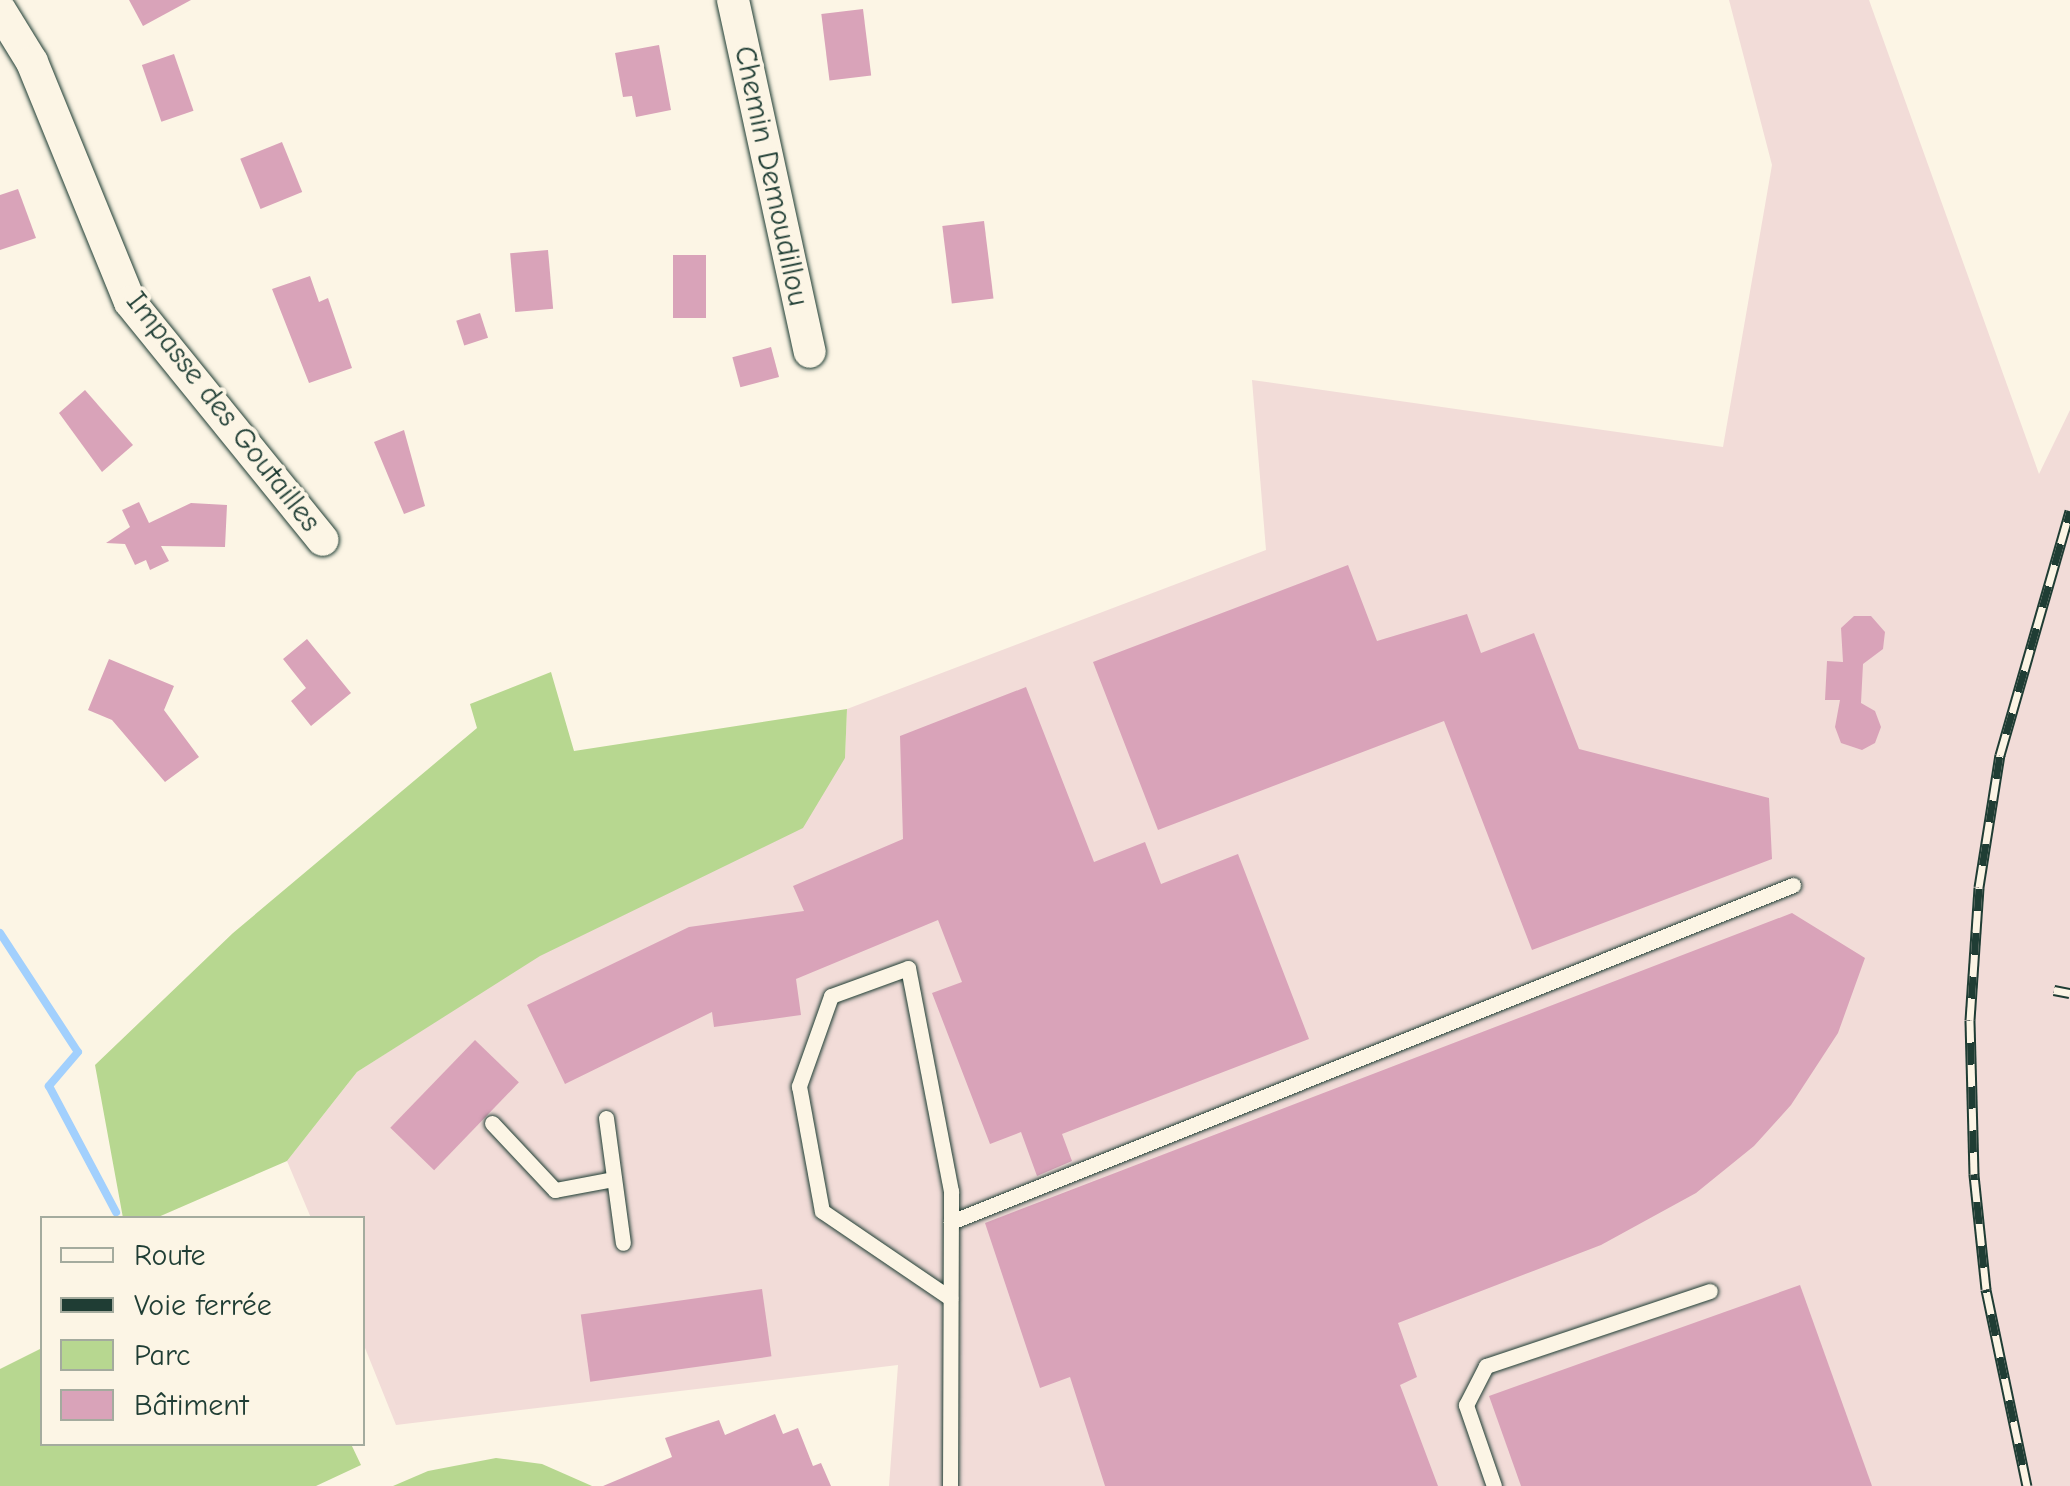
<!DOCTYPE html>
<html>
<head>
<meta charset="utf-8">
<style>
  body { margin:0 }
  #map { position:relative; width:2070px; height:1486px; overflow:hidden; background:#fcf5e5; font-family:"Comic Neue",sans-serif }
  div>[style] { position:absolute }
  .built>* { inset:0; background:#f2dcd8 }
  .green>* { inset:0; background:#b7d790 }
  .stream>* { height:8px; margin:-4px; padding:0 4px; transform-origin:4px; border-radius:4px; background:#a2d0fd }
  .building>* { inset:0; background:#d9a3b9; transform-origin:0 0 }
  .roads { filter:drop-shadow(0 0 2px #1f3d34) drop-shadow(0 0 2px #1f3d34) }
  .lane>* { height:15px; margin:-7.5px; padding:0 7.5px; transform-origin:7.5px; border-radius:7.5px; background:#fcf5e5 }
  .street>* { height:32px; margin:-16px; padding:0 16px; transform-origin:16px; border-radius:16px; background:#fcf5e5 }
  .rail>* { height:11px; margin-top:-5.5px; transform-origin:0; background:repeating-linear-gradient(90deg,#fcf5e5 0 22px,#1f3d34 0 44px); box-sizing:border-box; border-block:2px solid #1f3d34 }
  span { translate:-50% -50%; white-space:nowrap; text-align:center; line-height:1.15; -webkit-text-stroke:8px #fcf5e5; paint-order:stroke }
  .street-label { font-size:30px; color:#1f3d34 }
  .legend { position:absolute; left:40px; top:1216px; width:325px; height:230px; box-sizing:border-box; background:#fcf5e5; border:2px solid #a4ab9e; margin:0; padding:12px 18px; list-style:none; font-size:30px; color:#1f3d34 }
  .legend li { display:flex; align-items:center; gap:20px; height:50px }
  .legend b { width:50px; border:2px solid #a4ab9e }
</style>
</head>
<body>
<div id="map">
  <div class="built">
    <div style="clip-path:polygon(1729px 0,1869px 0,2039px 474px,2070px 410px,2070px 1486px,889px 1486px,898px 1365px,396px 1425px,363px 1343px,362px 1218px,311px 1218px,287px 1161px,357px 1072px,845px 758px,847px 709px,1266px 550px,1252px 380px,1723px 447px,1772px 165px)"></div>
  </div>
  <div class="green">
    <div style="clip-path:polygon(551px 672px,574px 751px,847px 709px,845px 758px,803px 828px,540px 956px,357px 1072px,287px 1161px,156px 1218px,123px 1218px,95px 1065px,233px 933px,477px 728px,470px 704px)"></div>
    <div style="clip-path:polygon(42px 1348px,42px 1444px,351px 1444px,361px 1465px,316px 1486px,0 1486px,0 1369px)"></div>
    <div style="clip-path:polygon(496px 1458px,542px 1464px,592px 1486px,393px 1486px,428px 1471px)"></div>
  </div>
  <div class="stream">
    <div style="left:0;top:933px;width:142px;rotate:56.8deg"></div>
    <div style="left:78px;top:1052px;width:45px;rotate:130.5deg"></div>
    <div style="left:49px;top:1086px;width:143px;rotate:62deg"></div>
  </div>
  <div class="building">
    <div style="clip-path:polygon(129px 0,191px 0,143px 26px)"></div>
    <div style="left:863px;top:9px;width:67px;height:42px;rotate:83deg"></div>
    <div style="clip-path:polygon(659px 45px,671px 110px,636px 117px,632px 96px,623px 97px,615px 53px)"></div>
    <div style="left:174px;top:54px;width:60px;height:34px;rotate:71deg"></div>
    <div style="left:282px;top:142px;width:54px;height:45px;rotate:68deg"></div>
    <div style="clip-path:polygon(18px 189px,36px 238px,0 250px,0 195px)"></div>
    <div style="left:984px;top:221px;width:78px;height:42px;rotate:83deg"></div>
    <div style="left:548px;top:250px;width:59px;height:38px;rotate:85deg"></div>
    <div style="left:673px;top:255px;width:33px;height:63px"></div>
    <div style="clip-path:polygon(310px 276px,319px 302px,328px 298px,352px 368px,309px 383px,272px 289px)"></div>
    <div style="left:480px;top:313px;width:26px;height:25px;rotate:72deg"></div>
    <div style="left:771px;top:347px;width:31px;height:40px;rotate:75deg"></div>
    <div style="clip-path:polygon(85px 390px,133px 445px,102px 472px,59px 413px)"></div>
    <div style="clip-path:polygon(404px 430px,425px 506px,404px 514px,374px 442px)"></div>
    <div style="clip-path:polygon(139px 502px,149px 523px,191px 503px,227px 505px,225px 547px,161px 546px,169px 561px,150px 570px,146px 560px,135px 565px,125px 544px,106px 543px,130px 527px,122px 510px)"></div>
    <div style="clip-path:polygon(1348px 565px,1377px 641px,1467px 614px,1481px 653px,1534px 633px,1579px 749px,1769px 798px,1772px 859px,1532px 950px,1444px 721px,1158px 830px,1093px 662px)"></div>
    <div style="clip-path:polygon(1854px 616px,1871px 616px,1885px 632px,1883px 649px,1863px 664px,1861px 703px,1875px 711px,1881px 727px,1875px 743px,1862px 750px,1841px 743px,1835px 727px,1840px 700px,1825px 700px,1827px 661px,1843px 662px,1841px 628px)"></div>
    <div style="clip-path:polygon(307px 639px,351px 693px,311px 726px,291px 701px,306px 688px,283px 659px)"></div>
    <div style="clip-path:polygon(109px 659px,174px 686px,164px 710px,199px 757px,165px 782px,112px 720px,88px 710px)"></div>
    <div style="clip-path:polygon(1026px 687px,1094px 862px,1145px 842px,1161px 884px,1238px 854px,1309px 1039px,1062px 1134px,1072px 1161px,1037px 1176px,1021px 1132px,990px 1144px,932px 993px,962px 982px,938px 920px,796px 979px,801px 1015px,714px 1027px,712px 1012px,565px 1084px,527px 1005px,689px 927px,804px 911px,793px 886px,903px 839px,900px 736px)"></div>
    <div style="clip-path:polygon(1792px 913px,1865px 958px,1838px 1033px,1791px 1105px,1754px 1146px,1696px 1193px,1601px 1245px,1398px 1323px,1417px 1377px,1400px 1385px,1438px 1486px,1105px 1486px,1070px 1377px,1040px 1388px,985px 1223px)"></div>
    <div style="left:475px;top:1040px;width:61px;height:122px;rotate:44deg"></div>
    <div style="clip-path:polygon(1800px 1285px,1872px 1486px,1521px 1486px,1489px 1396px)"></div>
    <div style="left:762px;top:1289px;width:68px;height:183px;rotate:82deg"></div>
    <div style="clip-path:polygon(775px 1414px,783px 1434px,798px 1428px,813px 1466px,821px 1463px,831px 1486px,603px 1486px,672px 1457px,665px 1438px,719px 1420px,725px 1435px)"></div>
  </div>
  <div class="roads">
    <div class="lane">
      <div style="left:606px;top:1118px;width:126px;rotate:82.3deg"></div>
      <div style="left:492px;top:1123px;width:92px;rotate:46.8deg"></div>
      <div style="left:555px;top:1190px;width:60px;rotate:-10.6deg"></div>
      <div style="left:951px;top:1222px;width:907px;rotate:-21.81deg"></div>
      <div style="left:950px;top:1486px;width:264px;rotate:-89.8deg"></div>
      <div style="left:951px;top:1222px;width:31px;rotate:-90deg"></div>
      <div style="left:951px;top:1191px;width:227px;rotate:-100.9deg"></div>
      <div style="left:908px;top:968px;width:82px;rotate:160deg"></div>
      <div style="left:831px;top:996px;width:96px;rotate:109.6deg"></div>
      <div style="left:799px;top:1086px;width:127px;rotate:79.6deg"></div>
      <div style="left:822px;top:1211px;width:155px;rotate:34.2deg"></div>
      <div style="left:1494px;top:1486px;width:86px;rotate:-109.1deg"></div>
      <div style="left:1466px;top:1405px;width:44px;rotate:-62.9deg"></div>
      <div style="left:1486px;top:1366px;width:236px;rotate:-18.5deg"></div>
    </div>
    <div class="street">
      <div style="left:733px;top:0;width:360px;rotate:77.7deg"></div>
      <div style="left:0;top:10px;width:61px;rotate:58.4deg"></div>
      <div style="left:32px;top:62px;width:259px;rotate:67.8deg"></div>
      <div style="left:130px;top:302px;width:306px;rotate:51deg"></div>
    </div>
  </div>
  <div class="rail">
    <div style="left:2054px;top:990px;width:16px;rotate:11deg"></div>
    <div style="left:2027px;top:1486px;width:201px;rotate:-101.8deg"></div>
    <div style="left:1986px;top:1289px;width:116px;rotate:-96deg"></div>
    <div style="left:1974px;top:1174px;width:154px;rotate:-91.5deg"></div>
    <div style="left:1970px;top:1020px;width:133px;rotate:-86.1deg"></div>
    <div style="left:1979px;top:887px;width:134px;rotate:-81deg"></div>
    <div style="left:2000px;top:755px;width:254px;rotate:-74deg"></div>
  </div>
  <div class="street-label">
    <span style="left:771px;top:176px;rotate:78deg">Chemin Demoudillou</span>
    <span style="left:223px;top:412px;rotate:52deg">Impasse des Goutailles</span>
  </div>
  <ul class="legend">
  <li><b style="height:12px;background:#fcf5e5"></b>Route</li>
  <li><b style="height:12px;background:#1f3d34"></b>Voie ferrée</li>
  <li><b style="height:28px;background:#b7d790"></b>Parc</li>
  <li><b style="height:28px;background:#d9a3b9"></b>Bâtiment</li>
  </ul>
</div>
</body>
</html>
